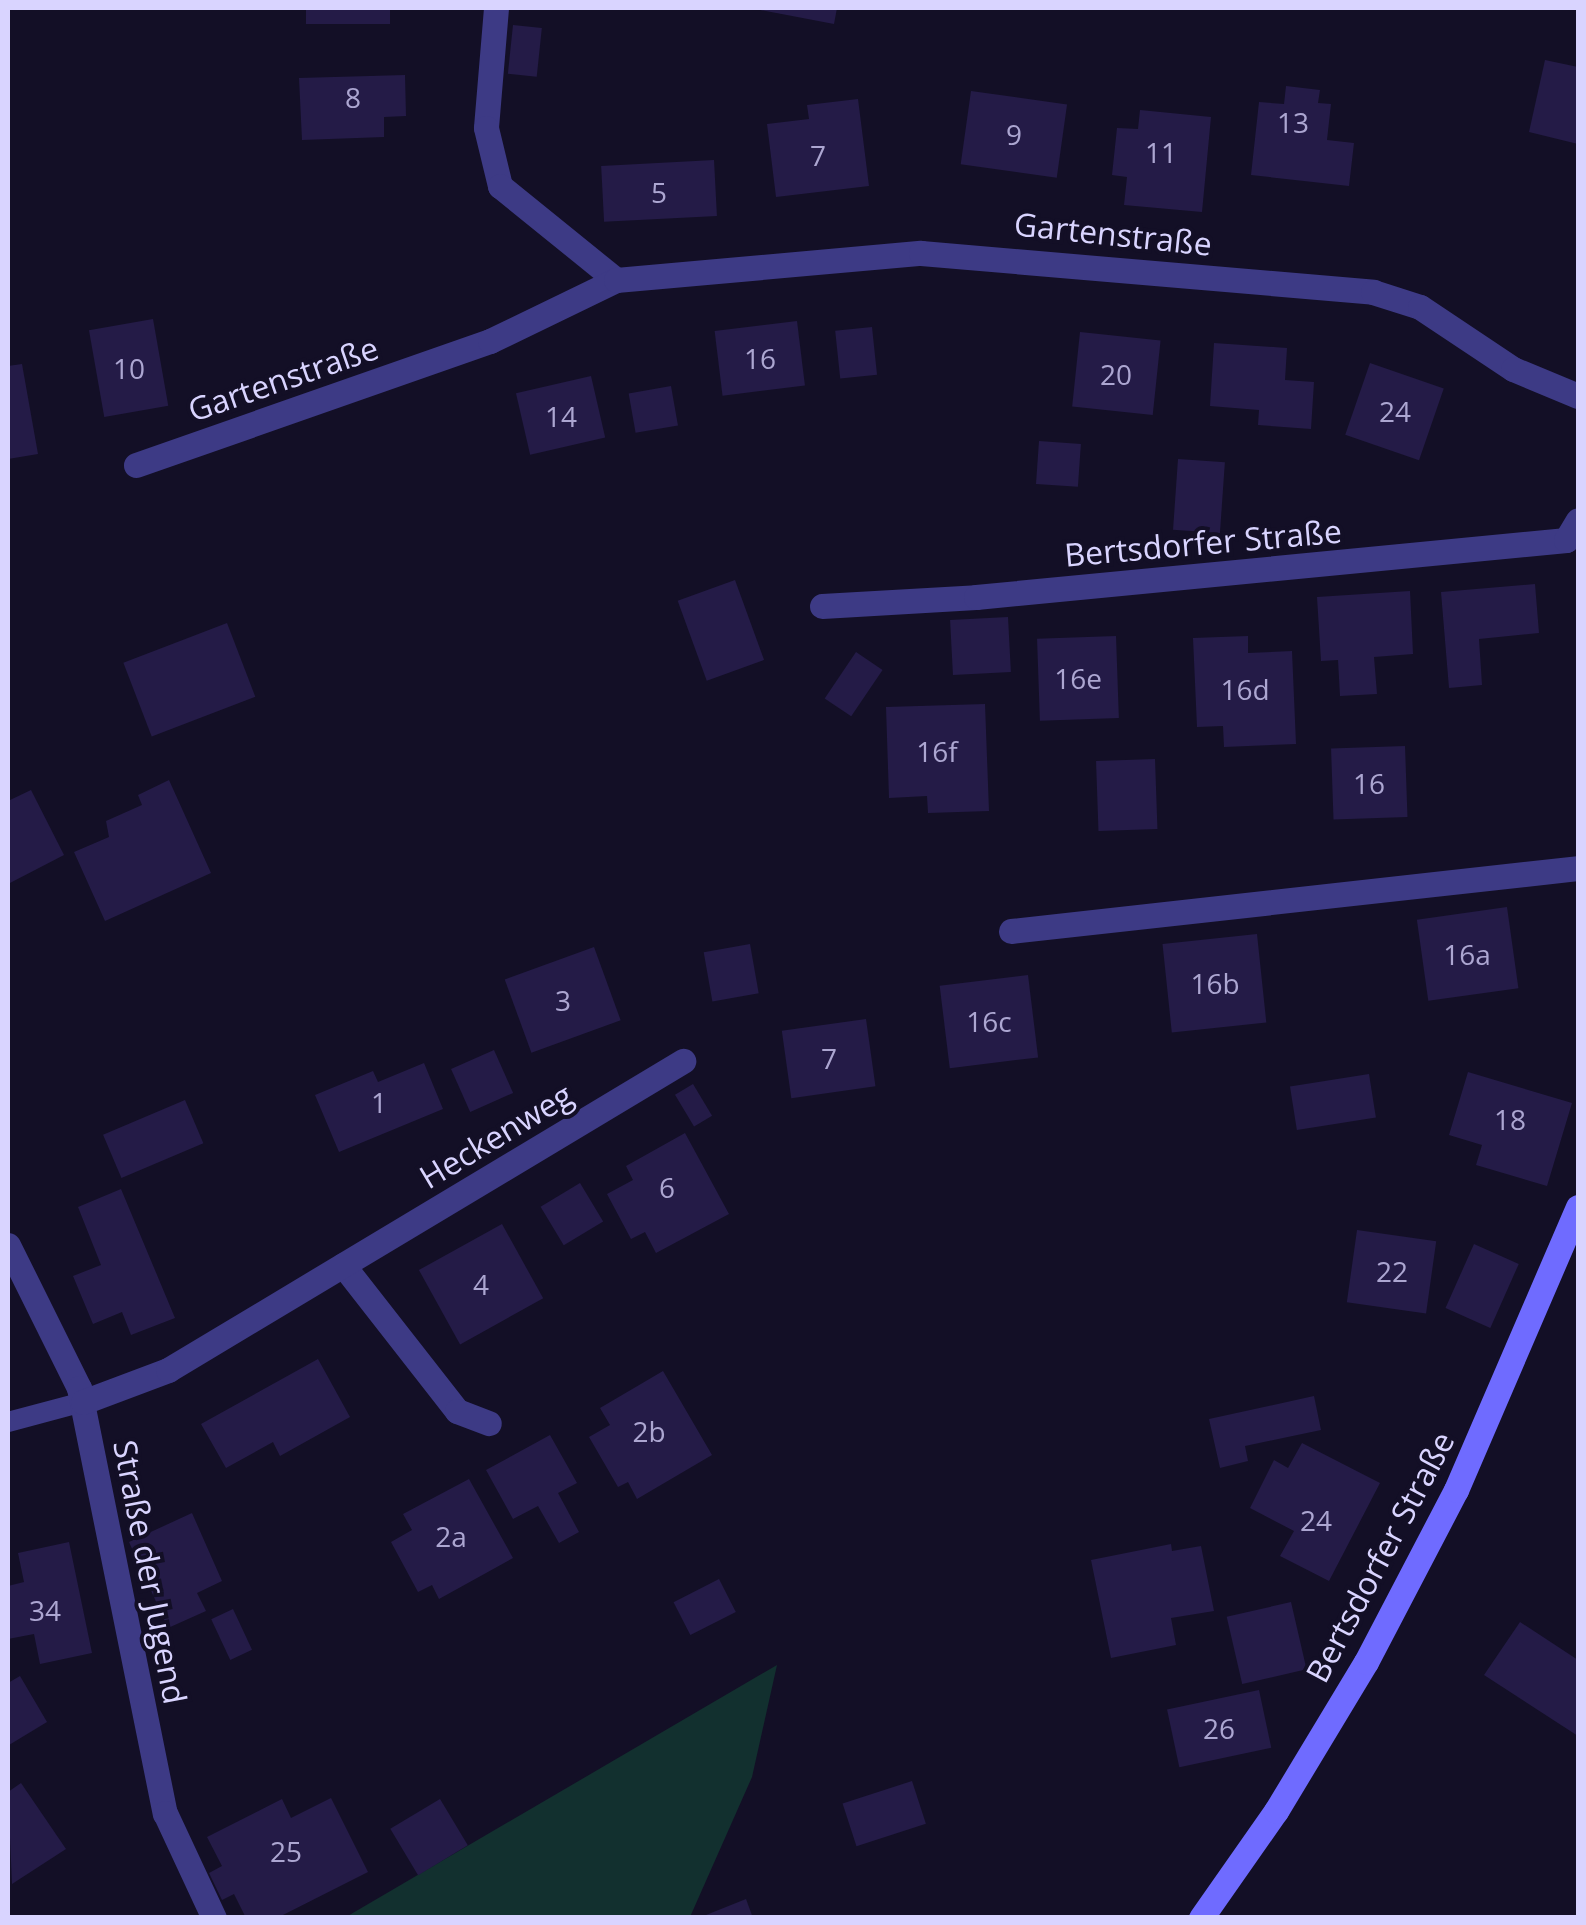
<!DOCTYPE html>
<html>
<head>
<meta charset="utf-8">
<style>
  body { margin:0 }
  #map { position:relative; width:1586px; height:1925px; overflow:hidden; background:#130f26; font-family:"Open Sans",sans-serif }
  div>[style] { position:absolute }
  .green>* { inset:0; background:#12302f }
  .building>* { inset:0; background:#241b47; transform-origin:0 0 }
  .service>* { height:20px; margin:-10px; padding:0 10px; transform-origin:10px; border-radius:10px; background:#3d3a85 }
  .minor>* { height:25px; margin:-12.5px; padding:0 12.5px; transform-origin:12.5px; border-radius:12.5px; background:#3d3a85 }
  .secondary>* { height:25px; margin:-12.5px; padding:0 12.5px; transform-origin:12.5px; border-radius:12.5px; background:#6f6bff }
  span { translate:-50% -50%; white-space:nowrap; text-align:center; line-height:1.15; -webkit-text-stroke:8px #130f26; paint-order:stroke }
  .number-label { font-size:28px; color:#aca6d1 }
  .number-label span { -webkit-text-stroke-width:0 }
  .street-label { font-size:32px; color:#d9d4ff }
  .frame { position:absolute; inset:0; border:10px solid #d9d4ff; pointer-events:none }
</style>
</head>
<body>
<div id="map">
  <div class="green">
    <div style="clip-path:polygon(777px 1665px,752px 1777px,690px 1917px,346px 1917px)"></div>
  </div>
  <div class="building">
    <div style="left:306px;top:8px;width:84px;height:16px"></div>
    <div style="clip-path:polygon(750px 8px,837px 8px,834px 24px)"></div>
    <div style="left:513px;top:25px;width:29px;height:49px;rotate:6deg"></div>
    <div style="clip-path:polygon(1545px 60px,1578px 67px,1578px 144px,1529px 132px)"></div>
    <div style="clip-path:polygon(405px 75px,406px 116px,384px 117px,384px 137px,302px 140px,299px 78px)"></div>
    <div style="clip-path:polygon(1286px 86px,1320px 90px,1318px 103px,1331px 104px,1327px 140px,1354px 143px,1349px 186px,1251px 175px,1259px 102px,1284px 104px)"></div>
    <div style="left:971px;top:91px;width:97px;height:74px;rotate:8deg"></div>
    <div style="clip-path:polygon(858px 99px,869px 186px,776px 197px,767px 124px,809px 119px,807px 105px)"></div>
    <div style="clip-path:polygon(1140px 110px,1211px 117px,1202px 212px,1124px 205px,1127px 177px,1112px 175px,1117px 128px,1138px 129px)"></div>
    <div style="left:714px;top:160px;width:56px;height:113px;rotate:87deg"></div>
    <div style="left:153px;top:319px;width:88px;height:65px;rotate:80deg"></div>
    <div style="left:797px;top:321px;width:65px;height:83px;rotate:83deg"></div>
    <div style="left:872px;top:327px;width:48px;height:37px;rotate:84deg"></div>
    <div style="left:1080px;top:332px;width:81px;height:75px;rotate:6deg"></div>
    <div style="clip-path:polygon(1214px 343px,1287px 348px,1285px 380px,1314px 382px,1311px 429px,1258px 425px,1259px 410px,1210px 406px)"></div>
    <div style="left:1370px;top:363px;width:78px;height:76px;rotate:19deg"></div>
    <div style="clip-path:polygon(22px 364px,38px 454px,8px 459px,8px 366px)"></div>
    <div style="left:591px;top:376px;width:63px;height:77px;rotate:77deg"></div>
    <div style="left:671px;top:386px;width:40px;height:43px;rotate:80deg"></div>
    <div style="left:1039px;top:441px;width:42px;height:43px;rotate:4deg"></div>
    <div style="left:1178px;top:459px;width:47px;height:71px;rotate:4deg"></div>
    <div style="left:735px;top:580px;width:85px;height:61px;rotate:70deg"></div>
    <div style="clip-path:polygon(1535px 584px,1539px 633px,1479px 639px,1482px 685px,1449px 688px,1441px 592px)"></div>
    <div style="clip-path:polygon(1410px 591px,1413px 654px,1374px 657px,1377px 694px,1340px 696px,1338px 660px,1321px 661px,1317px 597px)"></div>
    <div style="left:1008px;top:617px;width:55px;height:58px;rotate:87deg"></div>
    <div style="left:227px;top:623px;width:79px;height:111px;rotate:69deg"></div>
    <div style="left:1116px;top:636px;width:82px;height:79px;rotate:88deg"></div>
    <div style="clip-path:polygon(1248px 636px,1248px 653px,1292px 651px,1296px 744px,1224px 747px,1223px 726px,1197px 727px,1193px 638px)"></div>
    <div style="left:856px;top:652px;width:32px;height:56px;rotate:34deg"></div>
    <div style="clip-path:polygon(985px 704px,989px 811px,928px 813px,927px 796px,889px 798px,886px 707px)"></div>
    <div style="left:1405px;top:746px;width:71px;height:74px;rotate:88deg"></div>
    <div style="left:1155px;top:759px;width:70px;height:59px;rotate:88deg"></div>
    <div style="clip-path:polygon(169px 780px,211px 873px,105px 921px,74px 852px,109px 837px,106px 821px,142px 805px,138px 795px)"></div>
    <div style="clip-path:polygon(31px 790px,64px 855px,8px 884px,8px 801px)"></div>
    <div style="left:1507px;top:907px;width:82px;height:91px;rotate:82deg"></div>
    <div style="left:1257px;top:934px;width:89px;height:95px;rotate:84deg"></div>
    <div style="left:750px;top:944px;width:50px;height:47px;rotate:80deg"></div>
    <div style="left:594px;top:947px;width:78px;height:95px;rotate:70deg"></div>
    <div style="left:1028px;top:975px;width:83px;height:89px;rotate:83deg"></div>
    <div style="left:866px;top:1019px;width:68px;height:85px;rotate:82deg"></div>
    <div style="left:494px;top:1050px;width:47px;height:47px;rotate:66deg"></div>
    <div style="clip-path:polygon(424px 1063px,443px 1109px,339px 1152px,315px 1095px,373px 1071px,378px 1082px)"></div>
    <div style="clip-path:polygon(1468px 1072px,1572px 1103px,1547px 1186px,1476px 1165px,1482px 1145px,1449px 1135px)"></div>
    <div style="left:1369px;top:1074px;width:44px;height:80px;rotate:81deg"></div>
    <div style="left:693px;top:1084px;width:37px;height:21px;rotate:59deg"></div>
    <div style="left:185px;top:1100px;width:47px;height:89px;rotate:67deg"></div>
    <div style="clip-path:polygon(685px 1133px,729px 1214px,656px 1253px,645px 1232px,631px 1239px,607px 1194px,633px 1180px,626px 1166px)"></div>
    <div style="left:580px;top:1183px;width:45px;height:46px;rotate:59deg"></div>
    <div style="clip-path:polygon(121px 1189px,175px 1318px,131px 1335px,122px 1312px,93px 1324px,73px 1276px,101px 1265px,78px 1207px)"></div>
    <div style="left:502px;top:1224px;width:85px;height:95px;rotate:61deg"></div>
    <div style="left:1357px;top:1230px;width:80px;height:73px;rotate:8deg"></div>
    <div style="left:1474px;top:1244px;width:49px;height:70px;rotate:24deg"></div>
    <div style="clip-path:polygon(318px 1359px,350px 1417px,280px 1456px,273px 1442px,226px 1468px,201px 1424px)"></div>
    <div style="clip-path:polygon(663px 1371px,712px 1455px,637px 1499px,628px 1482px,618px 1487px,589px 1437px,610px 1425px,600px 1408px)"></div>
    <div style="clip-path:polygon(1314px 1396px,1321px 1430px,1245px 1446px,1248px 1461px,1220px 1468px,1209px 1419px)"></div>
    <div style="clip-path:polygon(550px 1435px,577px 1483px,558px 1493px,579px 1532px,559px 1543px,538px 1506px,513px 1519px,486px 1470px)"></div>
    <div style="clip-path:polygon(1302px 1443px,1380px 1483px,1329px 1581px,1280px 1556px,1294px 1531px,1250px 1508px,1274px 1460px,1288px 1468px)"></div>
    <div style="clip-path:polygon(469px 1479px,513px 1558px,439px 1599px,432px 1585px,418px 1592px,391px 1542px,412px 1530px,403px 1514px)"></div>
    <div style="clip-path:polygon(192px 1513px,222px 1581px,197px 1593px,206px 1611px,168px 1628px,129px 1542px)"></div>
    <div style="clip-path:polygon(69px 1542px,92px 1653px,40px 1664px,34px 1634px,8px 1639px,8px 1586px,24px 1582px,18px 1553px)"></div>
    <div style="clip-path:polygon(1171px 1544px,1172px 1551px,1201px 1546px,1214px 1611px,1171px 1618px,1176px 1645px,1111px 1658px,1091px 1560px)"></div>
    <div style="left:719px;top:1579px;width:37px;height:51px;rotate:63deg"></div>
    <div style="left:1291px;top:1602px;width:69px;height:66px;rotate:77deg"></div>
    <div style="left:233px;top:1609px;width:45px;height:24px;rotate:65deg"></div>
    <div style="clip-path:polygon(1520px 1622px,1578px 1660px,1578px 1736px,1484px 1675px)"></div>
    <div style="clip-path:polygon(20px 1676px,47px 1722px,9px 1745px,8px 1683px)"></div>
    <div style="left:1259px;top:1690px;width:59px;height:94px;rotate:78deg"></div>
    <div style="left:912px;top:1781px;width:45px;height:73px;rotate:72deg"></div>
    <div style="clip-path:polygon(21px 1783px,66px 1849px,12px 1884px,8px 1792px)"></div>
    <div style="clip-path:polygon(331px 1798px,368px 1872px,277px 1918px,246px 1918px,234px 1894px,222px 1900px,209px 1873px,222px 1866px,207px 1837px,282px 1799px,291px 1818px)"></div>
    <div style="left:440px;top:1799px;width:54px;height:58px;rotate:59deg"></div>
    <div style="clip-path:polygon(746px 1899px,753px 1918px,701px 1918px,701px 1917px)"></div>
  </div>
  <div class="service">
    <div style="left:8px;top:1422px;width:78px;rotate:-14.9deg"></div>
  </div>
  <div class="minor">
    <div style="left:496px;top:8px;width:120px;rotate:94.8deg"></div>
    <div style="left:486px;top:128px;width:60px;rotate:76.4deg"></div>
    <div style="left:500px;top:186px;width:149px;rotate:39deg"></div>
    <div style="left:136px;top:465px;width:375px;rotate:-19.3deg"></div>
    <div style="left:490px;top:341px;width:140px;rotate:-25.8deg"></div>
    <div style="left:616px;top:280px;width:306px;rotate:-5.1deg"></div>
    <div style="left:921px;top:253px;width:454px;rotate:4.9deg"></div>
    <div style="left:1373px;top:292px;width:49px;rotate:17.7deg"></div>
    <div style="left:1420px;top:307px;width:112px;rotate:33.7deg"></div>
    <div style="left:1513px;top:369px;width:70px;rotate:22.6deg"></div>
    <div style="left:822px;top:606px;width:154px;rotate:-3.3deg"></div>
    <div style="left:976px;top:597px;width:593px;rotate:-5.52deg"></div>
    <div style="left:1566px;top:540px;width:23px;rotate:-59deg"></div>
    <div style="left:1011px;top:931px;width:570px;rotate:-6.34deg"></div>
    <div style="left:8px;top:1245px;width:160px;rotate:63.6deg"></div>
    <div style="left:79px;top:1388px;width:434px;rotate:78.6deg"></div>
    <div style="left:165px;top:1813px;width:116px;rotate:65deg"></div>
    <div style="left:343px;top:1265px;width:185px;rotate:52deg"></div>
    <div style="left:457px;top:1411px;width:34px;rotate:21deg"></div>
    <div style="left:83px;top:1402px;width:91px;rotate:-20.6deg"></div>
    <div style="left:168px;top:1370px;width:601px;rotate:-30.96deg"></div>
  </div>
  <div class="secondary">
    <div style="left:1201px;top:1918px;width:131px;rotate:-55deg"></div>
    <div style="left:1276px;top:1811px;width:174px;rotate:-58.9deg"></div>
    <div style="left:1366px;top:1662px;width:194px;rotate:-62.4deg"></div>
    <div style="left:1456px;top:1490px;width:308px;rotate:-66.7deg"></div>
  </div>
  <div class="number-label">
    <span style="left:353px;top:97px">8</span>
    <span style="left:1293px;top:122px">13</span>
    <span style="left:1014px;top:134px">9</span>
    <span style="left:1161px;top:152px">11</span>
    <span style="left:818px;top:155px">7</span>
    <span style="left:659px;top:192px">5</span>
    <span style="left:760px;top:358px">16</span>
    <span style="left:129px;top:368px">10</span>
    <span style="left:1116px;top:374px">20</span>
    <span style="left:1395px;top:411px">24</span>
    <span style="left:561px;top:416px">14</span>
    <span style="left:1078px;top:678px">16e</span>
    <span style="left:1245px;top:689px">16d</span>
    <span style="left:937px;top:751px">16f</span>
    <span style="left:1369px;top:783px">16</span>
    <span style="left:1467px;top:954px">16a</span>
    <span style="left:1215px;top:983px">16b</span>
    <span style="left:563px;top:1000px">3</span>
    <span style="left:989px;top:1021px">16c</span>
    <span style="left:829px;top:1058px">7</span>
    <span style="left:379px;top:1102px">1</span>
    <span style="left:1510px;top:1119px">18</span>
    <span style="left:667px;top:1187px">6</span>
    <span style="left:1392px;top:1271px">22</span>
    <span style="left:481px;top:1284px">4</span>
    <span style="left:649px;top:1431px">2b</span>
    <span style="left:1316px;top:1520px">24</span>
    <span style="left:451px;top:1536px">2a</span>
    <span style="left:45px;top:1610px">34</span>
    <span style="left:1219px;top:1728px">26</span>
    <span style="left:286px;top:1851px">25</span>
  </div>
  <div class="street-label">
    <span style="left:1113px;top:234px;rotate:6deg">Gartenstraße</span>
    <span style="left:283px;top:379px;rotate:-19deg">Gartenstraße</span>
    <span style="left:1203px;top:543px;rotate:-5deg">Bertsdorfer Straße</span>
    <span style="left:496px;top:1136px;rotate:-31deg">Heckenweg</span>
    <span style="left:1380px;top:1557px;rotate:-62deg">Bertsdorfer Straße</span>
    <span style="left:150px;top:1572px;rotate:79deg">Straße der Jugend</span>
  </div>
  <div class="frame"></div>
</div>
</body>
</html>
